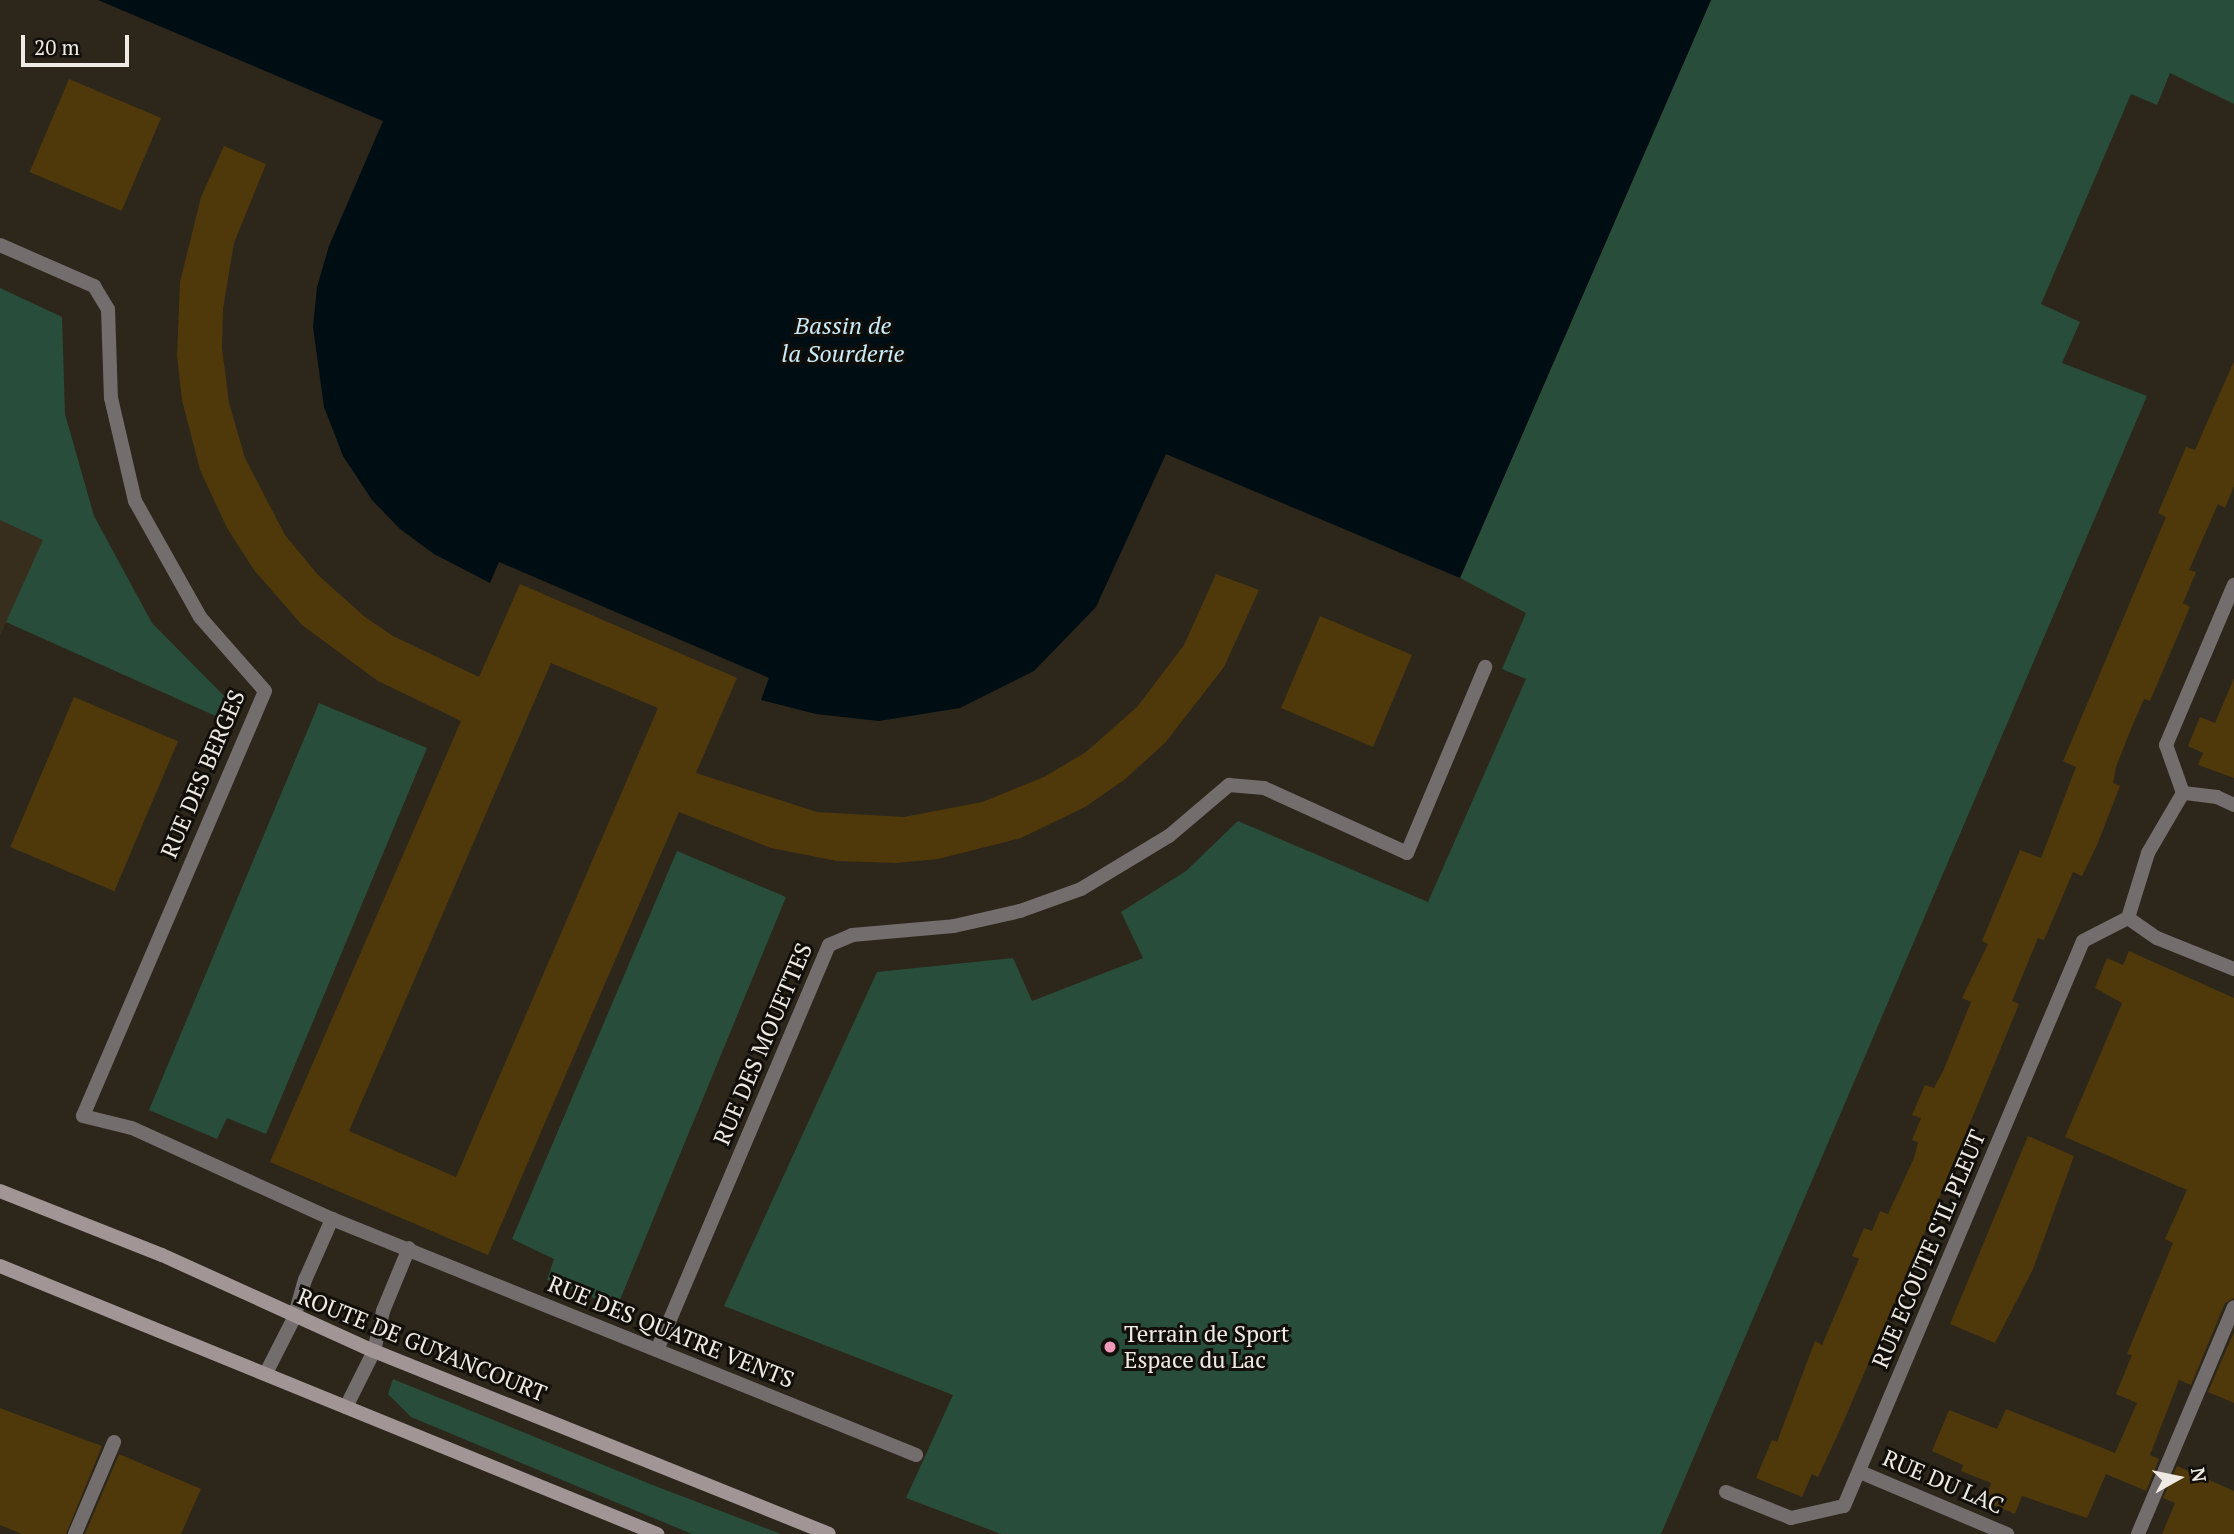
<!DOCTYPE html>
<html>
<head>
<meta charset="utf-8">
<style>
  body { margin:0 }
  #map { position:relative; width:2234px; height:1534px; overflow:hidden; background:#2c261b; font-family:"PT Serif",serif }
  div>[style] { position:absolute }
  .built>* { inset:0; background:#382e1e }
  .green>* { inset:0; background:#284e3b }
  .water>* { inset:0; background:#000e13 }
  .building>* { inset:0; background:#4f390b; transform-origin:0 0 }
  .minor>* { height:14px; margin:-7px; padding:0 7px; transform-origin:7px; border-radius:7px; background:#746d6e }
  .secondary>* { height:14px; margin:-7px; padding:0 7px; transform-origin:7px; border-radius:7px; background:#a19596 }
  .dots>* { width:19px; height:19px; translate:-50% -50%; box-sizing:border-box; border:4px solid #120f0a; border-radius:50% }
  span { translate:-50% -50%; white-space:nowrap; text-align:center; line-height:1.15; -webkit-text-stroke:6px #120f0a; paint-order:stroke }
  .street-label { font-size:23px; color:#efebe4 }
  .poi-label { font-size:23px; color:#efebe4 }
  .left { translate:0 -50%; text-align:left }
  .water-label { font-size:24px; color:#c9ebf7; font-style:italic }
  .north { position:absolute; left:2143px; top:1443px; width:70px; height:70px; -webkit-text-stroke:5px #120f0a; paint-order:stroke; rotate:81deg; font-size:19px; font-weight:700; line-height:28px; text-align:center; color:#efebe4 }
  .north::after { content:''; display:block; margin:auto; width:24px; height:32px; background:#efebe4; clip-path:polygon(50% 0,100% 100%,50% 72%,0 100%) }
  .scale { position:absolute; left:21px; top:35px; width:108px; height:32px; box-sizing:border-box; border:4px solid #efebe4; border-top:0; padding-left:9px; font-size:21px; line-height:24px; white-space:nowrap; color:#efebe4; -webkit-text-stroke:5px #120f0a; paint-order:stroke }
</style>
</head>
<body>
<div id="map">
  <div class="built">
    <div style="clip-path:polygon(0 520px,44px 540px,0 636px)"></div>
  </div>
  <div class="green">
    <div style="clip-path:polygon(1711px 0,2234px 0,2234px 104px,2170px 73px,2157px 105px,2131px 94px,2041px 304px,2080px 322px,2062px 363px,2147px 396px,1661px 1534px,1001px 1534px,906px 1498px,953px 1395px,724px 1306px,877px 972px,1013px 958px,1032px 1001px,1143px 958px,1121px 912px,1186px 871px,1238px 821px,1428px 902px,1526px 679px,1502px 669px,1526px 613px,1460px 578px)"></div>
    <div style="clip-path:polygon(0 288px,62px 317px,65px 414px,94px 516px,152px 623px,231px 703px,220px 718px,6px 622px,43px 540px,0 520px)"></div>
    <div style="clip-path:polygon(319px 703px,427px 748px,266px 1134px,227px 1118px,217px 1139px,149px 1110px)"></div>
    <div style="clip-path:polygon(677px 851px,786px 897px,617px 1307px,547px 1280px,554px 1259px,512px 1239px)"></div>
    <div style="clip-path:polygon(393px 1379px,650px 1484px,781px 1534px,692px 1534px,411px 1417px,388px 1394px)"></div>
  </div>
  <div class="water">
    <div style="clip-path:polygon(98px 0,1711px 0,1460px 578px,1166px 454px,1096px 607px,1034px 671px,960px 708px,879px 721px,816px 714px,761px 700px,769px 678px,499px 562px,490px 583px,434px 554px,400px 529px,372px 500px,343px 456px,324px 407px,313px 327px,317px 287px,329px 246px,383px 121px)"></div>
  </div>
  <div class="building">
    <div style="left:69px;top:79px;width:100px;height:101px;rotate:23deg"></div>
    <div style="clip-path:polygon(evenodd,224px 146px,266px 164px,234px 243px,223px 309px,222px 348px,229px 403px,245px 458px,285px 535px,318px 575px,365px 617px,393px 636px,479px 677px,520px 584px,737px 678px,696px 773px,817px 812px,904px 817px,982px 802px,1044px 777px,1086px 752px,1137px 707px,1184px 645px,1216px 574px,1259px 590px,1224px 667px,1165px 743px,1124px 780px,1085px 807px,1021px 838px,938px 859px,896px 863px,837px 861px,771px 848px,679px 812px,488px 1255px,270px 1162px,461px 721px,378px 681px,302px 625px,254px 570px,227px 528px,200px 470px,182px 400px,177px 356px,180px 282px,201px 197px,224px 146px,551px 663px,658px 708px,456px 1177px,349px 1131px,551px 663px)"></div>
    <div style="clip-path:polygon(2234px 361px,2234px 486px,2225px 508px,2218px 504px,2189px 570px,2196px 572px,2183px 603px,2190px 607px,2150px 701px,2144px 699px,2131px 729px,2116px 767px,2113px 783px,2120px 786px,2097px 845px,2082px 876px,2073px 872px,2044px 940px,2038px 938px,2012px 1001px,2019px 1004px,1933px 1213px,1839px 1432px,1818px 1477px,1812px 1474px,1802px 1497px,1756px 1478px,1772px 1440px,1777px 1442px,1815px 1341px,1822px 1345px,1859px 1259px,1852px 1256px,1864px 1228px,1872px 1231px,1880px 1211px,1888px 1214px,1914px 1158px,1918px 1142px,1912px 1140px,1921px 1118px,1912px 1115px,1925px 1085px,1934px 1088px,1944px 1069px,1971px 1002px,1962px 998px,1988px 944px,1982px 941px,2020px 850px,2041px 858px,2076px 767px,2063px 761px,2166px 517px,2158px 513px,2186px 447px,2195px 450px)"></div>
    <div style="left:1320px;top:616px;width:100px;height:100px;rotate:23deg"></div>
    <div style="clip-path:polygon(2234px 678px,2234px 778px,2198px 765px,2203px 753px,2188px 746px,2200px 717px,2215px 723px)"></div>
    <div style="left:74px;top:697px;width:113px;height:163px;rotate:23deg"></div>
    <div style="clip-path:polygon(2129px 951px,2234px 998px,2234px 1298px,2225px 1303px,2191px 1385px,2179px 1380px,2150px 1455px,2159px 1459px,2146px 1491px,2106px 1474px,2087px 1518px,2022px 1496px,2015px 1514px,1984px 1501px,1991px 1483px,1961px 1471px,1963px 1465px,1932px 1451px,1949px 1410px,1997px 1429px,2006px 1409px,2115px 1453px,2137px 1403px,2116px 1394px,2132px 1355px,2127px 1354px,2173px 1243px,2165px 1239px,2187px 1190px,2065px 1137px,2122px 1003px,2095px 988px,2107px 958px,2123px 965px)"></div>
    <div style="clip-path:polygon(2028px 1136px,2074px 1156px,2033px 1269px,1995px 1343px,1950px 1324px)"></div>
    <div style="clip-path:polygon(2234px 1332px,2234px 1403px,2208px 1392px)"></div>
    <div style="clip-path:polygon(0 1408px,102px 1446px,66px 1534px,22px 1534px,0 1525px)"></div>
    <div style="clip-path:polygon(119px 1454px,201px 1489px,181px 1534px,85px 1534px)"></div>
    <div style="clip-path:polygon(2177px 1466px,2234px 1491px,2234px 1534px,2162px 1534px,2175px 1503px,2163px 1498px)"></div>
  </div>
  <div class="minor">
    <div style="left:0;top:245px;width:103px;rotate:23.6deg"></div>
    <div style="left:94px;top:286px;width:27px;rotate:59deg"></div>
    <div style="left:108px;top:309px;width:89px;rotate:88.1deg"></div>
    <div style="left:111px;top:398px;width:106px;rotate:76.9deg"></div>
    <div style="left:135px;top:501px;width:133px;rotate:60.7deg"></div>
    <div style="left:200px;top:617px;width:98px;rotate:48.7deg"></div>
    <div style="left:265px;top:691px;width:462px;rotate:113.2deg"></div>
    <div style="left:83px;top:1116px;width:50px;rotate:13.8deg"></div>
    <div style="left:132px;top:1128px;width:220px;rotate:24.5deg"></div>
    <div style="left:332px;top:1219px;width:630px;rotate:22deg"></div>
    <div style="left:2183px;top:793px;width:51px;rotate:-109.5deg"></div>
    <div style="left:2166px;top:745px;width:174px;rotate:-67deg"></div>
    <div style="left:2234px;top:805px;width:19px;rotate:-155deg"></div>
    <div style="left:2217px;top:797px;width:34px;rotate:-173deg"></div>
    <div style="left:2183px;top:793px;width:69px;rotate:120.3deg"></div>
    <div style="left:2148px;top:853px;width:68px;rotate:107.1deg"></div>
    <div style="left:2128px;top:918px;width:35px;rotate:35deg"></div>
    <div style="left:2157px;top:938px;width:83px;rotate:21.9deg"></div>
    <div style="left:657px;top:1350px;width:440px;rotate:-67deg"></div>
    <div style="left:829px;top:945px;width:25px;rotate:-23deg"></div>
    <div style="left:852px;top:935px;width:102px;rotate:-5deg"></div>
    <div style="left:954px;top:926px;width:68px;rotate:-12.8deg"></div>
    <div style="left:1020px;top:911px;width:65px;rotate:-19.8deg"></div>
    <div style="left:1081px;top:889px;width:103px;rotate:-31.1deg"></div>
    <div style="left:1169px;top:836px;width:79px;rotate:-40.4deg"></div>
    <div style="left:1229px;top:785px;width:35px;rotate:5deg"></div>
    <div style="left:1264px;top:788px;width:157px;rotate:24.4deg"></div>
    <div style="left:1407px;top:853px;width:202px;rotate:-67.2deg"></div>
    <div style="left:266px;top:1373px;width:62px;rotate:-63deg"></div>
    <div style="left:294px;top:1318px;width:40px;rotate:-74deg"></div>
    <div style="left:305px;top:1280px;width:67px;rotate:-66.1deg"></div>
    <div style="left:346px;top:1407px;width:63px;rotate:-63.4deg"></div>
    <div style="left:374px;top:1351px;width:41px;rotate:-77.3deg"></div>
    <div style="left:383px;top:1311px;width:68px;rotate:-67.6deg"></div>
    <div style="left:1860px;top:1472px;width:160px;rotate:22.9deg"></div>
    <div style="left:1726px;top:1492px;width:70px;rotate:21.8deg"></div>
    <div style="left:1791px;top:1518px;width:54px;rotate:-12.8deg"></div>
    <div style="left:1844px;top:1506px;width:613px;rotate:-67.07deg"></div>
    <div style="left:2083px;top:941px;width:51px;rotate:-27.1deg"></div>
    <div style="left:75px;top:1534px;width:100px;rotate:-67deg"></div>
    <div style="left:2138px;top:1534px;width:246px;rotate:-67.1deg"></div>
  </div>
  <div class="secondary">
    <div style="left:0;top:1191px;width:174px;rotate:21.6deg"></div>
    <div style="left:162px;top:1255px;width:233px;rotate:24.4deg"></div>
    <div style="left:374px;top:1351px;width:490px;rotate:21.9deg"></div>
    <div style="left:0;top:1266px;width:710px;rotate:22.19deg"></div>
  </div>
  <div class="dots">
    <div style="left:1110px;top:1347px;background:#ef9ab8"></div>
  </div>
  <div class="street-label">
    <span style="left:203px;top:774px;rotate:-67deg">RUE DES BERGES</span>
    <span style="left:763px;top:1044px;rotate:-67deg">RUE DES MOUETTES</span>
    <span style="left:1929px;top:1249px;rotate:-67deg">RUE ECOUTE S'IL PLEUT</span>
    <span style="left:671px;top:1332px;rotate:22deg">RUE DES QUATRE VENTS</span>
    <span style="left:422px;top:1345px;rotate:22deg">ROUTE DE GUYANCOURT</span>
    <span style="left:1943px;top:1482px;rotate:23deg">RUE DU LAC</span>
  </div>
  <div class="poi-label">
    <span class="left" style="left:1124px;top:1347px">Terrain de Sport<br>Espace du Lac</span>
  </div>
  <div class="water-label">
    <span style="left:843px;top:340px">Bassin de<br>la Sourderie</span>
  </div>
  <div class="north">N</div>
  <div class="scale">20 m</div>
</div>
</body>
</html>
